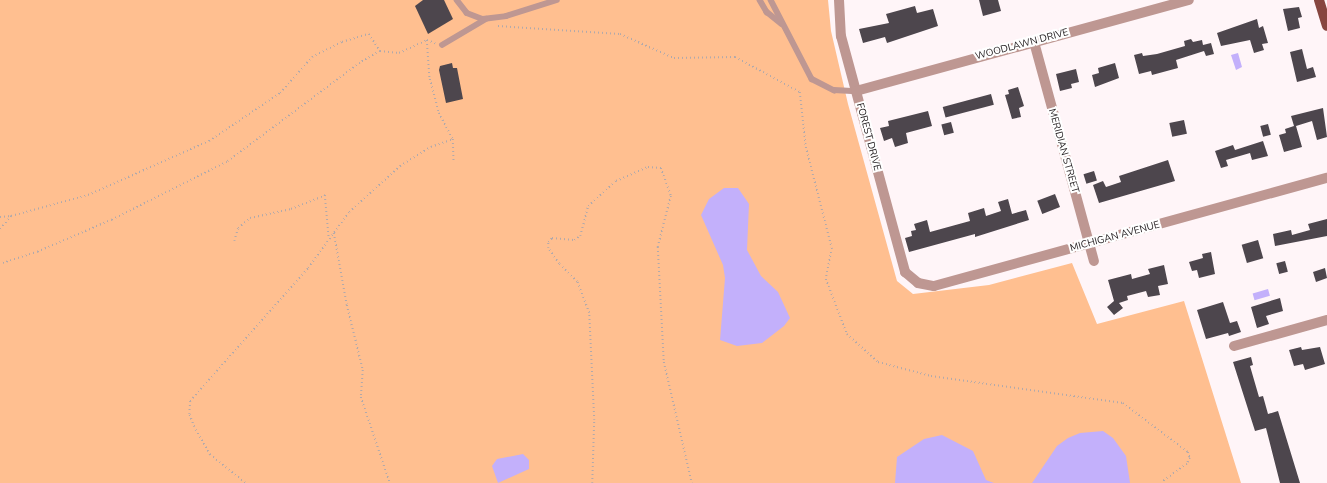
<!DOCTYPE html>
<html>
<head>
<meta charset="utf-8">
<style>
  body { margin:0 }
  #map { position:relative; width:1327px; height:483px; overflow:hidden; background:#fff5f8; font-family:"Nunito Sans",sans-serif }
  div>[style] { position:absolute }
  .green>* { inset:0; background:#ffbf90 }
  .water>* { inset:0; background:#c3b0fb; transform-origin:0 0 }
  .building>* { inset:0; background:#4d464d; transform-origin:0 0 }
  .path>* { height:1.5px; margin-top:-0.75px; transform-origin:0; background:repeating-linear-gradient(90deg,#b1a9ab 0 1px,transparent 0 4px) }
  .service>* { height:5.5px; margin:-2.75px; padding:0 2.75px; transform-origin:2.75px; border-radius:2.75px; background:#be9792 }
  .minor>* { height:10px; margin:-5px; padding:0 5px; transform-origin:5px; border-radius:5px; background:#be9792 }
  .primary>* { height:10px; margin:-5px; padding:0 5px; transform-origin:5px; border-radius:5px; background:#874640 }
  span { translate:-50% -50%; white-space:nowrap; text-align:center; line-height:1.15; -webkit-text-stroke:4px #fff; paint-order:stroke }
  .street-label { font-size:10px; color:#272224 }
</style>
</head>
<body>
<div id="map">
  <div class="green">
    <div style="clip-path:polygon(0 0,828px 0,831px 31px,848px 104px,897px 281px,913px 294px,989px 285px,1072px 263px,1097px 324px,1184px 301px,1241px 483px,0 483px)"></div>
  </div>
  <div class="water">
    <div style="clip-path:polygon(1238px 53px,1242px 67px,1236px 70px,1231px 55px)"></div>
    <div style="clip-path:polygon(724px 188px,738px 188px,749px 204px,747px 250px,761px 276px,778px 292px,790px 318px,784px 326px,762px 343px,737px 346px,720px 340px,725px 278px,723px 265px,701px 215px,709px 199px)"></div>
    <div style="left:1268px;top:289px;width:7px;height:16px;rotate:74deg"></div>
    <div style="clip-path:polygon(1103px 431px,1113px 438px,1126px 456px,1130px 483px,1032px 483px,1057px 446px,1068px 438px,1080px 433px)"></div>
    <div style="clip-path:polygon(942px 435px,973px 451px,986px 480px,994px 483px,895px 483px,897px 457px,924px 439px)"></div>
    <div style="clip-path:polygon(523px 454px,529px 460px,529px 469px,498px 483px,492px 466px,497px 459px)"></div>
  </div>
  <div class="building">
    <div style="clip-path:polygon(423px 0,444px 0,453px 19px,428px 34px,415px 6px)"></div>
    <div style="clip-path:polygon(979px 0,998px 0,1001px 11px,983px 16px)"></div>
    <div style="clip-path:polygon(915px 6px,917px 13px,933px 9px,938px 26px,887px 43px,885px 37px,863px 43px,859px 29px,889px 23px,886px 14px)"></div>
    <div style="clip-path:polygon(1299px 7px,1302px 17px,1298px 18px,1300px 28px,1288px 31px,1283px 9px)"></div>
    <div style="clip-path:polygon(1257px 19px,1259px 28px,1263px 26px,1268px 43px,1262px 44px,1264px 50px,1254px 53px,1250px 40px,1221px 46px,1217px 33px)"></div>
    <div style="clip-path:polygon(1191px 39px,1193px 42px,1202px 40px,1203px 45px,1211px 43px,1214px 54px,1206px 56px,1204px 51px,1176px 60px,1178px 68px,1152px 75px,1151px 71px,1139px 74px,1134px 55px,1142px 53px,1143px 56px,1157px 54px,1185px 46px,1184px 41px)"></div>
    <div style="clip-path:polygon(1302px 49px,1307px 69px,1313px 67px,1316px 77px,1297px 82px,1290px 52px)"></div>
    <div style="clip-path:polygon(452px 63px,453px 68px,457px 68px,463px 99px,446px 103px,439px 70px,440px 66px)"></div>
    <div style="clip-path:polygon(1115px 63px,1119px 78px,1095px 87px,1092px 75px,1099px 73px,1098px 68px)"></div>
    <div style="clip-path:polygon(1076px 69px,1079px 82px,1071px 84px,1072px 88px,1060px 91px,1056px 74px)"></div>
    <div style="clip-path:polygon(1018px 87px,1024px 106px,1019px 108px,1021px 117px,1012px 119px,1005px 95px,1009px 94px,1008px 90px)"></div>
    <div style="left:991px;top:94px;width:11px;height:50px;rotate:75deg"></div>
    <div style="clip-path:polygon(1323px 108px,1327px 137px,1317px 140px,1312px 121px,1296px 126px,1302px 147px,1284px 152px,1279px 135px,1286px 133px,1285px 129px,1294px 126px,1291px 116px)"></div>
    <div style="clip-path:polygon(928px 111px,932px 126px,906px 133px,908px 143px,895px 147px,892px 138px,884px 141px,880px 128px,889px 126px,888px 121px)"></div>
    <div style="left:1184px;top:120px;width:14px;height:15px;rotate:78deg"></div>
    <div style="left:951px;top:122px;width:11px;height:10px;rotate:75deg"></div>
    <div style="left:1268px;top:124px;width:11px;height:8px;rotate:75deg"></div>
    <div style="clip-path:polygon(1263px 141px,1268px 156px,1252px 160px,1250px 153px,1226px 160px,1228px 166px,1221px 168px,1215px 151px,1233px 145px,1235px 150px)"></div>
    <div style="clip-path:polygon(1168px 160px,1175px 181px,1099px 203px,1093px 185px,1103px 181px,1106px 187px,1121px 182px,1119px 176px)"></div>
    <div style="left:1094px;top:171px;width:10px;height:11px;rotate:73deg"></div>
    <div style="left:1055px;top:194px;width:14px;height:19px;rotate:69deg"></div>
    <div style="clip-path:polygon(1008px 199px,1012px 214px,1026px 210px,1029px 220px,975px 237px,975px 234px,909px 252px,905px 238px,912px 236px,911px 231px,916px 230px,914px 224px,927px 220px,930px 232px,970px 221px,968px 213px,984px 208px,986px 216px,1001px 211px,998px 202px)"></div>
    <div style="clip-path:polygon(1327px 219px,1327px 236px,1275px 246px,1273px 234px,1291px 230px,1292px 235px,1310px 230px,1308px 224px)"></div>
    <div style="left:1258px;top:240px;width:19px;height:17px;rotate:74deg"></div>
    <div style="clip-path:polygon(1211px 252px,1215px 274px,1199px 278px,1197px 270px,1192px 271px,1189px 262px,1203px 258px,1202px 254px)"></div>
    <div style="left:1285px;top:261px;width:11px;height:9px;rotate:75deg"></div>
    <div style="clip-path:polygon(1164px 265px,1168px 284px,1158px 286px,1160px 295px,1148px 297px,1146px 291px,1127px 296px,1128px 300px,1119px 303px,1123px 308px,1114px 315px,1107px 307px,1114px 301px,1108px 280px,1131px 274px,1132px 279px,1150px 274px,1148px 269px)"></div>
    <div style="clip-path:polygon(1325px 268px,1327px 278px,1316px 282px,1313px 272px)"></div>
    <div style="clip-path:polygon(1280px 298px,1283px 311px,1266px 316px,1269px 324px,1257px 328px,1251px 307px)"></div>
    <div style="clip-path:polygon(1223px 302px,1230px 323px,1237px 321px,1241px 332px,1229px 336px,1228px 333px,1206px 339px,1197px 310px)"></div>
    <div style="clip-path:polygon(1301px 347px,1302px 350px,1320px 347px,1325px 364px,1305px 370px,1303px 364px,1294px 366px,1289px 350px)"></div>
    <div style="clip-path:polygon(1251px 357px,1253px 365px,1250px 366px,1259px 397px,1263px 396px,1268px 414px,1278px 411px,1300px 483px,1280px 483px,1266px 428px,1255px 431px,1233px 362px)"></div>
  </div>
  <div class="path">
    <div style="left:498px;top:26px;width:122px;rotate:3.8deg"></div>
    <div style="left:620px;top:34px;width:59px;rotate:24deg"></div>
    <div style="left:674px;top:58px;width:61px;rotate:-0.9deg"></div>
    <div style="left:735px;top:57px;width:74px;rotate:28.3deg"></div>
    <div style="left:800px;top:92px;width:55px;rotate:83.8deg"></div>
    <div style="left:806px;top:147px;width:104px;rotate:75.6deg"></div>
    <div style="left:832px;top:248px;width:32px;rotate:101deg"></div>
    <div style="left:826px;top:279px;width:59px;rotate:69.1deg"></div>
    <div style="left:847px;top:334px;width:42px;rotate:42.1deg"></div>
    <div style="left:878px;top:362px;width:55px;rotate:14.8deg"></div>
    <div style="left:931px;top:376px;width:194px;rotate:8deg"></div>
    <div style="left:1123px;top:403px;width:81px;rotate:37deg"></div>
    <div style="left:1188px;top:452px;width:6px;rotate:72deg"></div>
    <div style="left:1190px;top:458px;width:7px;rotate:117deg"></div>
    <div style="left:1187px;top:464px;width:32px;rotate:144deg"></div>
    <div style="left:427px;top:40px;width:39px;rotate:86deg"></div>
    <div style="left:430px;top:79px;width:35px;rotate:75deg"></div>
    <div style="left:439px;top:113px;width:30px;rotate:62deg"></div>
    <div style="left:453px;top:139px;width:23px;rotate:88deg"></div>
    <div style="left:380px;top:51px;width:19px;rotate:6deg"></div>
    <div style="left:399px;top:53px;width:31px;rotate:-25deg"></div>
    <div style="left:427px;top:40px;width:9px;rotate:21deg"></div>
    <div style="left:0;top:217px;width:11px;rotate:-5deg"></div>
    <div style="left:0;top:229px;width:17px;rotate:-50deg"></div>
    <div style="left:11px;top:216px;width:80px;rotate:-15.3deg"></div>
    <div style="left:88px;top:195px;width:133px;rotate:-24.1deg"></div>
    <div style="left:209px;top:141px;width:86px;rotate:-34.1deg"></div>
    <div style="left:280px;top:93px;width:48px;rotate:-48.4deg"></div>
    <div style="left:312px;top:57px;width:34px;rotate:-27deg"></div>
    <div style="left:342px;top:42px;width:28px;rotate:-17deg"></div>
    <div style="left:369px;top:34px;width:20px;rotate:57deg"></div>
    <div style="left:380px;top:51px;width:23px;rotate:149deg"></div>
    <div style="left:360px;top:63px;width:166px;rotate:143.3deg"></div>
    <div style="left:227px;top:162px;width:129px;rotate:153.2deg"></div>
    <div style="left:112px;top:220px;width:81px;rotate:156.6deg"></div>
    <div style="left:38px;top:252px;width:40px;rotate:162deg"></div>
    <div style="left:334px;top:233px;width:73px;rotate:79.8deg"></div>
    <div style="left:347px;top:305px;width:67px;rotate:76.2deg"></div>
    <div style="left:363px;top:370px;width:27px;rotate:94deg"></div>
    <div style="left:361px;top:397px;width:91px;rotate:71.4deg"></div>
    <div style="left:234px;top:241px;width:14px;rotate:-73deg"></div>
    <div style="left:238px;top:228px;width:16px;rotate:-40deg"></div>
    <div style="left:250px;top:218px;width:42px;rotate:-12.4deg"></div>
    <div style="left:291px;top:209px;width:37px;rotate:-22deg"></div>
    <div style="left:325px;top:195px;width:44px;rotate:84.8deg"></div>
    <div style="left:245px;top:483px;width:45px;rotate:-141.3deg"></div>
    <div style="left:210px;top:455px;width:32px;rotate:-120deg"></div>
    <div style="left:194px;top:427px;width:14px;rotate:-111deg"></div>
    <div style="left:189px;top:414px;width:13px;rotate:-86deg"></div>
    <div style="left:190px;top:401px;width:178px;rotate:-48.4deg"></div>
    <div style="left:308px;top:268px;width:69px;rotate:-53.8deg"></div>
    <div style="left:349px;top:212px;width:69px;rotate:-42deg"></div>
    <div style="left:400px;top:166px;width:36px;rotate:-32deg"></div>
    <div style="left:431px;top:147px;width:23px;rotate:-20deg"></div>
    <div style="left:592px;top:483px;width:63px;rotate:-88.2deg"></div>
    <div style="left:594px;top:420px;width:107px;rotate:-92.7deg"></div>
    <div style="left:589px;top:313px;width:33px;rotate:-111deg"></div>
    <div style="left:577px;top:282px;width:25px;rotate:-135deg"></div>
    <div style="left:559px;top:264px;width:19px;rotate:-125deg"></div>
    <div style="left:548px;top:248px;width:6px;rotate:-90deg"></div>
    <div style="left:548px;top:242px;width:6px;rotate:-45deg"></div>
    <div style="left:552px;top:238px;width:22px;rotate:5deg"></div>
    <div style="left:574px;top:240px;width:7px;rotate:-34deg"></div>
    <div style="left:580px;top:236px;width:31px;rotate:-75deg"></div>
    <div style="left:588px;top:206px;width:38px;rotate:-42deg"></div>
    <div style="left:616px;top:181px;width:35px;rotate:-24deg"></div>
    <div style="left:648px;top:167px;width:13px;rotate:4deg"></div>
    <div style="left:661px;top:168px;width:30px;rotate:70deg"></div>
    <div style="left:671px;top:196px;width:53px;rotate:104.3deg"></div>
    <div style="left:658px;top:247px;width:115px;rotate:87deg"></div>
    <div style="left:664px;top:362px;width:124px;rotate:77deg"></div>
  </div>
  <div class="service">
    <div style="left:457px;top:0;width:16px;rotate:52deg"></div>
    <div style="left:467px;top:13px;width:17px;rotate:21deg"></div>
    <div style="left:483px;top:19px;width:23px;rotate:-7deg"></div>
    <div style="left:506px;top:16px;width:53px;rotate:-17.4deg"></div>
    <div style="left:760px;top:0;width:14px;rotate:60deg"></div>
    <div style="left:767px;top:12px;width:19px;rotate:39deg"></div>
    <div style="left:771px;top:0;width:89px;rotate:62.6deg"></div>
    <div style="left:812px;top:79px;width:25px;rotate:27deg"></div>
    <div style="left:834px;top:90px;width:22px;rotate:3deg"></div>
    <div style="left:442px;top:45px;width:51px;rotate:-30.6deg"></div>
  </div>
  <div class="minor">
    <div style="left:839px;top:0;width:36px;rotate:87deg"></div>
    <div style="left:841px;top:36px;width:245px;rotate:74.8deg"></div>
    <div style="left:905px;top:272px;width:17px;rotate:40deg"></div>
    <div style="left:918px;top:283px;width:16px;rotate:11deg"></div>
    <div style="left:934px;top:286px;width:408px;rotate:-15.4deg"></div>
    <div style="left:1034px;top:42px;width:227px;rotate:74.7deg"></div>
    <div style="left:856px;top:91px;width:345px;rotate:-15.3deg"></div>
    <div style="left:1234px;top:346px;width:97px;rotate:-15.6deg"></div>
  </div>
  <div class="primary">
    <div style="left:1319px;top:0;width:27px;rotate:73deg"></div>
  </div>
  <div class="street-label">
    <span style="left:1022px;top:45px;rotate:-15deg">WOODLAWN DRIVE</span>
    <span style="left:868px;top:137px;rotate:75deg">FOREST DRIVE</span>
    <span style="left:1063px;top:151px;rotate:74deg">MERIDIAN STREET</span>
    <span style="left:1115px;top:237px;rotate:-15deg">MICHIGAN AVENUE</span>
  </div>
</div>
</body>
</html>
